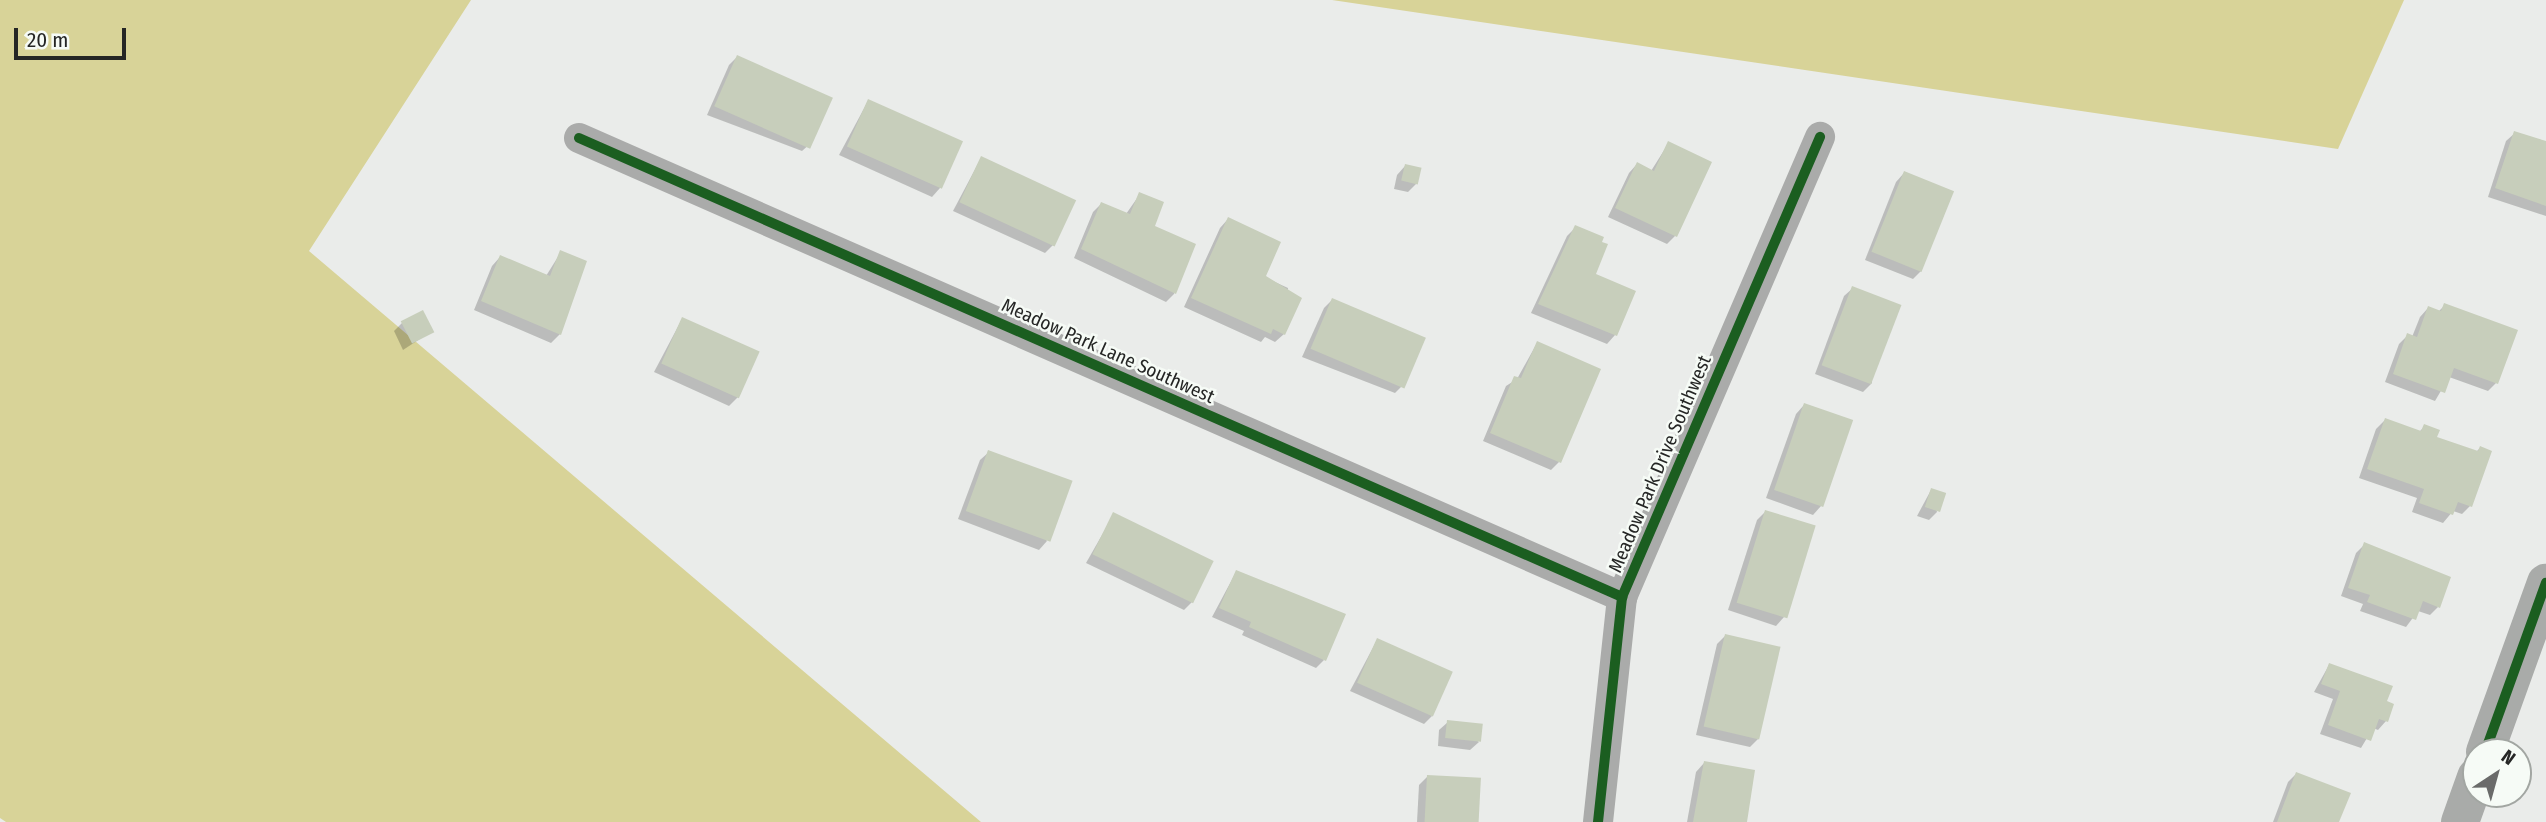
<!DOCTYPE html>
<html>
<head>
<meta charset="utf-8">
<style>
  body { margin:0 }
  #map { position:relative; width:2546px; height:822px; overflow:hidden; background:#eaecea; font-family:"Fira Sans Condensed",sans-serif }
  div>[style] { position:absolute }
  .forest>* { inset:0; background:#d8d398 }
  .shadow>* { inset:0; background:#0003 }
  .building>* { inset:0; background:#c7cebb; transform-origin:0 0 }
  .street>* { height:30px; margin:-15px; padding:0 15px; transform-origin:15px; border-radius:15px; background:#aaabaa }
  .secondary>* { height:38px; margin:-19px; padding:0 19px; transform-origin:19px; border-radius:19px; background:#a9aba9 }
  .cycleway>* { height:10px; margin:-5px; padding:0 5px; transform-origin:5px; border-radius:5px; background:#1b5e20 }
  span { translate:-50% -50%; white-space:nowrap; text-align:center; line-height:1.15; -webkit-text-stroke:5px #f6fbf6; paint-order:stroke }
  .street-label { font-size:19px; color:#252625 }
  .north { position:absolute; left:2462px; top:738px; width:70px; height:70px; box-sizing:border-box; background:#f6fbf6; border:2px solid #a2a6a2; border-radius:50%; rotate:36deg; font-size:19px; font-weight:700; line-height:28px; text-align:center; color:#252625 }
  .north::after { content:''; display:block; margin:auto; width:24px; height:32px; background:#6a6b6a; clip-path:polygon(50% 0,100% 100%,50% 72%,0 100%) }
  .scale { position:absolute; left:14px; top:28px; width:112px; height:32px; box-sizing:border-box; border:4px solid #252625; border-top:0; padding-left:9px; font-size:21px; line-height:24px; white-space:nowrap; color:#252625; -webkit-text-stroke:5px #f6fbf6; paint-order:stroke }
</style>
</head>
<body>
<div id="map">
  <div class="forest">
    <div style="clip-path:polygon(0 0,471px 0,309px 251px,981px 822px,6px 822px,0 818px)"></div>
    <div style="clip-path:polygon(1332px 0,2404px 0,2338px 149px)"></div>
  </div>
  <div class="shadow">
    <div style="clip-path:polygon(737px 57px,811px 143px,802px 151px,707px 115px,729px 65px)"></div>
    <div style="clip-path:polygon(868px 101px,960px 143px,940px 188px,932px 197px,839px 155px)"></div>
    <div style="clip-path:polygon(2515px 133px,2546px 143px,2546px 216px,2488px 197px,2506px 141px)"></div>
    <div style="clip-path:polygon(1668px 144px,1675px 236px,1667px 244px,1608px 217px,1629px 173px,1637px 164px,1651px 171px)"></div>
    <div style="clip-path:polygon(981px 158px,1054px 244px,1045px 253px,953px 211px)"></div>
    <div style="clip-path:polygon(1405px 166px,1417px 183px,1408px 192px,1394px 189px,1397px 175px)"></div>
    <div style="clip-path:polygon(1904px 173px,1921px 271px,1913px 279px,1865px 260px,1896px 182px)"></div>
    <div style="clip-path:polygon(1140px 194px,1152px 227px,1194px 245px,1174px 294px,1166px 302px,1074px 258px,1093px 212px,1101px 204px,1126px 214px)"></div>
    <div style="clip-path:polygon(1228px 219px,1264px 277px,1288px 288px,1284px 334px,1275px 342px,1265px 337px,1261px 342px,1184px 307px,1220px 228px)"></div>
    <div style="clip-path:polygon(1576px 227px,1615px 335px,1607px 344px,1531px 313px,1567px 236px)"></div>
    <div style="clip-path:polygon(561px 252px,560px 334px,551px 343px,474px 310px,492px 266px,500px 257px,546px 276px)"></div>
    <div style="clip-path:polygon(1853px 288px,1872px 383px,1863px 392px,1815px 374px,1844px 296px)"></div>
    <div style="clip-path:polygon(1332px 300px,1404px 384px,1395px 393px,1302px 357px,1324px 308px)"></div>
    <div style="clip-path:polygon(2445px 305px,2496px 383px,2488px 391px,2449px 377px,2435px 401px,2385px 382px,2399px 344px,2408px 335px,2412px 337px,2420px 317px,2428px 308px,2438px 312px)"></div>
    <div style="clip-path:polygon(682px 319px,738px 397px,729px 406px,654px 372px)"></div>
    <div style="clip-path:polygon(402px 323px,432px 331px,403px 350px,394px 331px)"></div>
    <div style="clip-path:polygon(1537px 343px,1559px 462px,1551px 470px,1483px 441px,1506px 386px,1517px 379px)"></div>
    <div style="clip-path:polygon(1804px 405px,1821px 506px,1813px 515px,1766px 498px,1796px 414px)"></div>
    <div style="clip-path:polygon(2385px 420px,2419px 432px,2425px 426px,2435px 438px,2476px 452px,2480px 448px,2470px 506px,2462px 514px,2453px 511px,2443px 523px,2412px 512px,2417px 498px,2359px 478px,2376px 429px)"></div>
    <div style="clip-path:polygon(989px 452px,1047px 541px,1039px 550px,958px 519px,980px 460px)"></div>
    <div style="clip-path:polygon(1931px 490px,1937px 512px,1929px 520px,1917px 516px)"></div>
    <div style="clip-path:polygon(1765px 512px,1784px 617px,1776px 626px,1728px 610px,1757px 520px)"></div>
    <div style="clip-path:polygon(1114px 514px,1192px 602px,1184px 610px,1086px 563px)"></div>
    <div style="clip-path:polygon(2365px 544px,2438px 607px,2430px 615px,2418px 611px,2406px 627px,2360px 611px,2363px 604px,2341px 596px,2356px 553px)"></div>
    <div style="clip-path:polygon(1236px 572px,1324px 660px,1316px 668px,1242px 635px,1244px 631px,1212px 617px)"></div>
    <div style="clip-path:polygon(1725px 636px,1779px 648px,1758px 739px,1750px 747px,1696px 735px,1717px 644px)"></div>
    <div style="clip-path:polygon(1377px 640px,1432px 716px,1424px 724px,1350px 691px)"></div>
    <div style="clip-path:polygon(2329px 665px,2392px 705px,2386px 721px,2378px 730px,2373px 728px,2361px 748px,2320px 734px,2333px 699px,2314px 692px)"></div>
    <div style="clip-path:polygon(1448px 722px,1479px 742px,1470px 750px,1438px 746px,1439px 730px)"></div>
    <div style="clip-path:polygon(1704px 763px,1745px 822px,1687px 822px,1696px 772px)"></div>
    <div style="clip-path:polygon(2296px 774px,2337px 822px,2273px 822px,2288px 782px)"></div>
    <div style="clip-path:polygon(1428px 776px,1477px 822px,1417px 822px,1419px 785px)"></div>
  </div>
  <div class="building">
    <div style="left:737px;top:55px;width:105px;height:56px;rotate:24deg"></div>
    <div style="left:868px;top:99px;width:104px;height:52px;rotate:24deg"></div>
    <div style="clip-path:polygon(2514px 131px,2546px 141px,2546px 206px,2495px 188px)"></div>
    <div style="clip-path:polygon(1668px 141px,1712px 162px,1677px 237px,1615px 208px,1637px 162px,1654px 171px)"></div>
    <div style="left:981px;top:156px;width:105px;height:51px;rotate:25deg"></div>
    <div style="left:1405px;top:164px;width:17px;height:17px;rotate:13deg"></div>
    <div style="left:1904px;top:171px;width:54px;height:87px;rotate:22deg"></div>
    <div style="clip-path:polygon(1139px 192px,1164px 202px,1155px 226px,1196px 244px,1176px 294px,1081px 249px,1101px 202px,1130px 214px)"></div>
    <div style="clip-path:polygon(1228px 217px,1281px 242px,1266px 276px,1302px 298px,1285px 335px,1273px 329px,1271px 334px,1191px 298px)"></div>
    <div style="clip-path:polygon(1575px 225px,1604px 237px,1602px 242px,1608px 244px,1596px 274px,1636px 291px,1617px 336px,1538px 304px)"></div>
    <div style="clip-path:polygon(560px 250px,587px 261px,561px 335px,481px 301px,500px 255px,550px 276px)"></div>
    <div style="left:1852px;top:286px;width:53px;height:85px;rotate:21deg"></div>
    <div style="left:1332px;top:298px;width:102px;height:55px;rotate:23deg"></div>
    <div style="clip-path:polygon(2444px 303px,2518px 330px,2498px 384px,2454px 368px,2445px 393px,2393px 374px,2407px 333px,2417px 337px,2428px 306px,2441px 311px)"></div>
    <div style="left:423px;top:310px;width:25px;height:25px;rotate:63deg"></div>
    <div style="left:682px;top:317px;width:85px;height:51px;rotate:24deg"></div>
    <div style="clip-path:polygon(1537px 341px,1601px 369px,1561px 463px,1490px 433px,1514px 376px,1521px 378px)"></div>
    <div style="left:1804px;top:403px;width:52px;height:92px;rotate:19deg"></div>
    <div style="clip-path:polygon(2385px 418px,2421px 431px,2424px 424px,2440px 430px,2437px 437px,2478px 451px,2480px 446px,2492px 451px,2472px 507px,2458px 502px,2453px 515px,2419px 503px,2424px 489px,2367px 469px)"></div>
    <div style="left:988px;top:450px;width:90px;height:65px;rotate:20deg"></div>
    <div style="left:1931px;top:488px;width:16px;height:20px;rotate:18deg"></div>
    <div style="left:1765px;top:510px;width:53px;height:97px;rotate:17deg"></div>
    <div style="left:1113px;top:512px;width:112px;height:47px;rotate:26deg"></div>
    <div style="clip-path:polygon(2364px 542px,2451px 577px,2440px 608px,2423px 601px,2416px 620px,2367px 602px,2370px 595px,2348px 588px)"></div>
    <div style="clip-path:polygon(1236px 570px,1346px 614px,1326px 661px,1249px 627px,1251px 622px,1219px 608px)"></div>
    <div style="left:1725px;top:634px;width:57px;height:95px;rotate:13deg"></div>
    <div style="left:1377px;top:638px;width:83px;height:49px;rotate:24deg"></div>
    <div style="clip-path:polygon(2329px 663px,2393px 686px,2387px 701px,2394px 704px,2388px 722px,2379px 719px,2371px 741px,2328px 725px,2340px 691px,2321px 684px)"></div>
    <div style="left:1447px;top:720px;width:36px;height:18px;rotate:6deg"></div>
    <div style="clip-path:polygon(1704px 761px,1755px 770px,1747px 822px,1693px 822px)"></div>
    <div style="clip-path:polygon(2296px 772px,2351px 793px,2339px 822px,2277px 822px)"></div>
    <div style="left:1427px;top:775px;width:54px;height:47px;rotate:3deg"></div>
  </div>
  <div class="street">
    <div style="left:579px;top:138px;width:1140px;rotate:23.75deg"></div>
    <div style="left:1598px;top:822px;width:226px;rotate:-83.9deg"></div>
    <div style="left:1622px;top:597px;width:501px;rotate:-66.71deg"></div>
  </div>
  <div class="secondary">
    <div style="left:2485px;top:752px;width:180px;rotate:-70.2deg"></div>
    <div style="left:2460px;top:822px;width:48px;rotate:-70.4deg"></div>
  </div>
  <div class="cycleway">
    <div style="left:579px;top:138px;width:1140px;rotate:23.75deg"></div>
    <div style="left:2485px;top:752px;width:180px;rotate:-70.2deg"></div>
    <div style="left:1598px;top:822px;width:226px;rotate:-83.9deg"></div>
    <div style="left:1622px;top:597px;width:501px;rotate:-66.71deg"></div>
  </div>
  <div class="street-label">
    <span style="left:1108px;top:351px;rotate:24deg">Meadow Park Lane Southwest</span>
    <span style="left:1660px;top:464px;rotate:-67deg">Meadow Park Drive Southwest</span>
  </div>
  <div class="north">N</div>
  <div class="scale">20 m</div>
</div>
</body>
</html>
